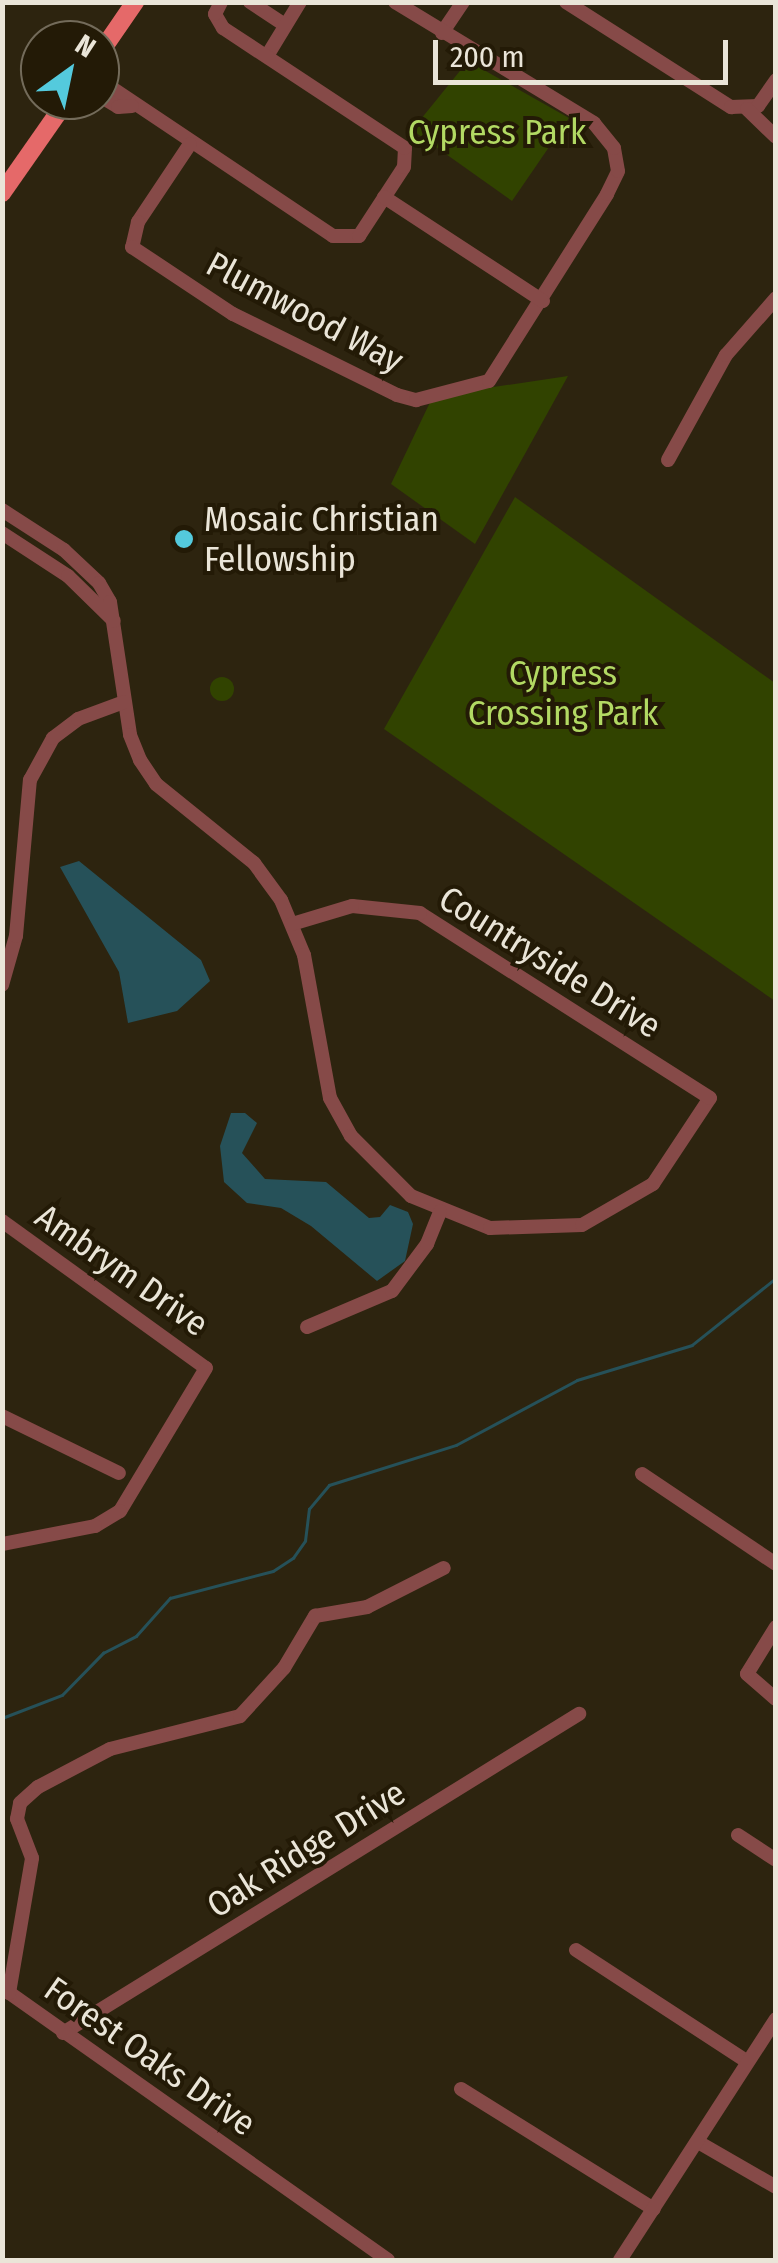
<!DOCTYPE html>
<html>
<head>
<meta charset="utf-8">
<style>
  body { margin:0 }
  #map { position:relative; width:778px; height:2263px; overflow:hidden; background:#2d240f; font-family:"Fira Sans Condensed",sans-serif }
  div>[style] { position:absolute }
  .green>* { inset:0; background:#314300 }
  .round { border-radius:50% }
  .water>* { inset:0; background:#265159 }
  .stream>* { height:2.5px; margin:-1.25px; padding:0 1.25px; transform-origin:1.25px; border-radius:1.25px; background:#265159 }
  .minor>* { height:14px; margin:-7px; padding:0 7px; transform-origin:7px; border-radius:7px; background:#864a48 }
  .major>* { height:18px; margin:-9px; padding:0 9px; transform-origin:9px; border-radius:9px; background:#e56969 }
  .dots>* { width:28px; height:28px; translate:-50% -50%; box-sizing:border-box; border:5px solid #231a06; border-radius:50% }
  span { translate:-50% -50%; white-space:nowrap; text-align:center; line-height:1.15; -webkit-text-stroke:8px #231a06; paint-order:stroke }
  .park-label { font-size:35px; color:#b2d963 }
  .street-label { font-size:35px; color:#eae5d8 }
  .poi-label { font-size:35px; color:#eae5d8 }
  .left { translate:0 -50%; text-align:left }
  .frame { position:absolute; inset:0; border:5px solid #eae5d8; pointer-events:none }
  .north { position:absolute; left:20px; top:20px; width:100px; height:100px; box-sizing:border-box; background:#231a06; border:2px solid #736b5a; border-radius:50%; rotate:33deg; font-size:28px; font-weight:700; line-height:40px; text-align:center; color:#eae5d8 }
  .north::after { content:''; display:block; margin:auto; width:35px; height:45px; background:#54cadd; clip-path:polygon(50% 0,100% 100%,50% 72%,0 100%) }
  .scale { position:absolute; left:433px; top:40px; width:295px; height:45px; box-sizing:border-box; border:5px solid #eae5d8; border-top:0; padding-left:12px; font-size:30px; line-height:35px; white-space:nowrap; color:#eae5d8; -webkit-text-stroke:8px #231a06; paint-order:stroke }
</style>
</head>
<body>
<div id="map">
  <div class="green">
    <div style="clip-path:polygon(468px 61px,569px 118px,512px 201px,412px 130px)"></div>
    <div style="clip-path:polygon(568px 376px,475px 544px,391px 484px,433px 396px)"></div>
    <div style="clip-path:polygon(515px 497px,775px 683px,775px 1001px,384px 729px)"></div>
    <div class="round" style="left:210px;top:677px;width:24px;height:24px"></div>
  </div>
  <div class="water">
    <div style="clip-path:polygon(79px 861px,201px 960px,210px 981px,177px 1011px,128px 1023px,119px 972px,60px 867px)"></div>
    <div style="clip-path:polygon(231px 1113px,245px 1113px,257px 1123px,242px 1153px,265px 1179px,326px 1182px,369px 1218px,380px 1217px,390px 1205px,408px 1212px,413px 1224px,405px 1261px,377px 1281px,311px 1226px,281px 1208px,247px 1203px,224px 1182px,220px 1146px)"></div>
  </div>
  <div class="stream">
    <div style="left:2px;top:1718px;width:64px;rotate:-21deg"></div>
    <div style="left:62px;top:1695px;width:59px;rotate:-45.7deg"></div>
    <div style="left:103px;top:1653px;width:37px;rotate:-27deg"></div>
    <div style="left:136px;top:1636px;width:51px;rotate:-48.2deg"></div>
    <div style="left:170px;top:1598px;width:106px;rotate:-14.7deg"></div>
    <div style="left:273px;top:1571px;width:24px;rotate:-33deg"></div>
    <div style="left:293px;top:1558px;width:21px;rotate:-55deg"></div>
    <div style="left:305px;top:1541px;width:32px;rotate:-83deg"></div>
    <div style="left:309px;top:1509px;width:31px;rotate:-50deg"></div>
    <div style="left:329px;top:1485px;width:133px;rotate:-17.5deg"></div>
    <div style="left:456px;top:1445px;width:137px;rotate:-28.2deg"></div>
    <div style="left:577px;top:1380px;width:120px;rotate:-16.9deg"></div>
    <div style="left:692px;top:1345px;width:107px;rotate:-38.6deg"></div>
  </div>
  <div class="minor">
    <div style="left:250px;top:2px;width:42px;rotate:33.3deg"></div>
    <div style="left:566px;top:2px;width:196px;rotate:32.5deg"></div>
    <div style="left:731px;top:107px;width:27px;rotate:-2deg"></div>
    <div style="left:758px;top:106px;width:32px;rotate:-55deg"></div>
    <div style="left:442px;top:33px;width:37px;rotate:-56deg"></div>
    <div style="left:267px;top:56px;width:63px;rotate:-58.6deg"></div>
    <div style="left:100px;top:80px;width:280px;rotate:33.8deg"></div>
    <div style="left:333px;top:236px;width:26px"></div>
    <div style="left:359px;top:236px;width:82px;rotate:-56.9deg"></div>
    <div style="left:404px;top:167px;width:19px;rotate:-87deg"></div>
    <div style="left:405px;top:148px;width:218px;rotate:-146.6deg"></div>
    <div style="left:223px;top:28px;width:16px;rotate:-120deg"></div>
    <div style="left:215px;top:14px;width:13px;rotate:-63deg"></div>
    <div style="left:100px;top:96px;width:21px;rotate:31deg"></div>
    <div style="left:118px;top:107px;width:14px;rotate:-4deg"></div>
    <div style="left:747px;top:109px;width:40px;rotate:44deg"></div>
    <div style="left:190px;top:144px;width:94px;rotate:123.7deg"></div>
    <div style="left:138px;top:222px;width:26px;rotate:103deg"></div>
    <div style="left:132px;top:247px;width:121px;rotate:33.6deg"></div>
    <div style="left:233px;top:314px;width:183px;rotate:26.3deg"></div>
    <div style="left:397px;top:395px;width:20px;rotate:15deg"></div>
    <div style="left:416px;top:400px;width:75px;rotate:-14.6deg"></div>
    <div style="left:489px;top:381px;width:221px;rotate:-57.7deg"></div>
    <div style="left:607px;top:194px;width:25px;rotate:-64deg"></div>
    <div style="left:618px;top:171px;width:23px;rotate:-100deg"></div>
    <div style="left:614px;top:148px;width:32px;rotate:-129deg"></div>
    <div style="left:594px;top:123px;width:233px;rotate:-148.7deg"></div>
    <div style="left:384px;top:197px;width:190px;rotate:33.2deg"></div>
    <div style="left:668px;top:460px;width:120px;rotate:-61.1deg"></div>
    <div style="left:726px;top:355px;width:76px;rotate:-48.7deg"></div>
    <div style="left:2px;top:510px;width:74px;rotate:32.8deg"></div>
    <div style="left:64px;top:550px;width:48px;rotate:43.3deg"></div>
    <div style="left:99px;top:583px;width:22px;rotate:60deg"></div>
    <div style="left:110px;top:602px;width:134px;rotate:81.4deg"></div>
    <div style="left:130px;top:735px;width:27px;rotate:68deg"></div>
    <div style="left:140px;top:760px;width:29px;rotate:56deg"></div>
    <div style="left:156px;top:784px;width:126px;rotate:38.9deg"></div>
    <div style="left:254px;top:863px;width:46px;rotate:53.9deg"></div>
    <div style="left:281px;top:900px;width:60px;rotate:67.3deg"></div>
    <div style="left:304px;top:955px;width:145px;rotate:79.7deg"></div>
    <div style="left:330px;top:1098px;width:43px;rotate:61.1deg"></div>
    <div style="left:351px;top:1136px;width:85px;rotate:45deg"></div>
    <div style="left:411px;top:1196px;width:85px;rotate:22.1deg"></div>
    <div style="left:490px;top:1228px;width:92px;rotate:-1.9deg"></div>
    <div style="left:582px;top:1225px;width:82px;rotate:-30deg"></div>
    <div style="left:653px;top:1184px;width:103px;rotate:-56.5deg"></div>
    <div style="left:710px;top:1098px;width:344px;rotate:-147.5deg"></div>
    <div style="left:420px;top:913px;width:68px;rotate:-174.1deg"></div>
    <div style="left:352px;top:906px;width:63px;rotate:163.3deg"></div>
    <div style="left:2px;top:533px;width:79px;rotate:33.1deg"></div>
    <div style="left:68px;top:576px;width:64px;rotate:44.4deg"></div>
    <div style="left:2px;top:985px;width:51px;rotate:-74.1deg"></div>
    <div style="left:16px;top:936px;width:157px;rotate:-84.9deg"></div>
    <div style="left:30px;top:780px;width:48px;rotate:-61.3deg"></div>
    <div style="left:53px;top:738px;width:31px;rotate:-37deg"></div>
    <div style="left:78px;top:719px;width:49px;rotate:-20.3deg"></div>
    <div style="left:2px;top:1221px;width:251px;rotate:35.8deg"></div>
    <div style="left:206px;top:1368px;width:167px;rotate:121deg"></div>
    <div style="left:120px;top:1511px;width:29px;rotate:149deg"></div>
    <div style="left:95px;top:1526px;width:95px;rotate:169deg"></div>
    <div style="left:307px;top:1327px;width:92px;rotate:-23deg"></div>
    <div style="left:392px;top:1291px;width:59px;rotate:-53.3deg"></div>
    <div style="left:427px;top:1244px;width:35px;rotate:-68deg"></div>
    <div style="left:2px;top:1416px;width:130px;rotate:26deg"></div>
    <div style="left:642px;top:1474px;width:161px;rotate:33.9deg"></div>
    <div style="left:776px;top:1627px;width:55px;rotate:121.7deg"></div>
    <div style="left:747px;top:1674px;width:38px;rotate:41deg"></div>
    <div style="left:738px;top:1835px;width:45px;rotate:33.3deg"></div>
    <div style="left:576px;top:1950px;width:203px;rotate:33.1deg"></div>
    <div style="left:63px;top:2033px;width:607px;rotate:-31.73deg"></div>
    <div style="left:461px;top:2089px;width:227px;rotate:31.9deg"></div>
    <div style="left:698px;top:2142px;width:90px;rotate:30deg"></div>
    <div style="left:388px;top:2260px;width:464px;rotate:-144.8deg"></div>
    <div style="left:9px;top:1993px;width:137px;rotate:-80.3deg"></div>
    <div style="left:32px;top:1858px;width:42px;rotate:-111deg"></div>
    <div style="left:17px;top:1819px;width:16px;rotate:-79deg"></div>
    <div style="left:20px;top:1803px;width:24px;rotate:-42deg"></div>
    <div style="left:38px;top:1787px;width:81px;rotate:-27.8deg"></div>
    <div style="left:110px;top:1749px;width:134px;rotate:-14.2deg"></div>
    <div style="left:240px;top:1716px;width:65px;rotate:-47.5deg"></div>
    <div style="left:284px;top:1668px;width:61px;rotate:-59.2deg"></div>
    <div style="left:315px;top:1616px;width:53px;rotate:-9.8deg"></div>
    <div style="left:367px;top:1607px;width:86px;rotate:-26.9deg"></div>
    <div style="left:620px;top:2260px;width:287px;rotate:-57.1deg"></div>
  </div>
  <div class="major">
    <div style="left:100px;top:53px;width:62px;rotate:-55.5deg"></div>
    <div style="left:2px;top:193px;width:113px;rotate:-55deg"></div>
  </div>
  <div class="dots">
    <div style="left:184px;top:539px;background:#54cadd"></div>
  </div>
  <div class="park-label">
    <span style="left:497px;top:132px">Cypress Park</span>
    <span style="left:563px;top:693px">Cypress<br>Crossing Park</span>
  </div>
  <div class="street-label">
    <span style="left:305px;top:312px;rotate:28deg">Plumwood Way</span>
    <span style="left:550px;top:962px;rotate:32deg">Countryside Drive</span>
    <span style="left:122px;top:1270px;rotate:35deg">Ambrym Drive</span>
    <span style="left:306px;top:1849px;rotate:-32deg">Oak Ridge Drive</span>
    <span style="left:150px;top:2056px;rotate:35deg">Forest Oaks Drive</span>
  </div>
  <div class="poi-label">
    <span class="left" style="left:204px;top:539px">Mosaic Christian<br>Fellowship</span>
  </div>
  <div class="frame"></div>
  <div class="north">N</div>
  <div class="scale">200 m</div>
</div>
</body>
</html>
